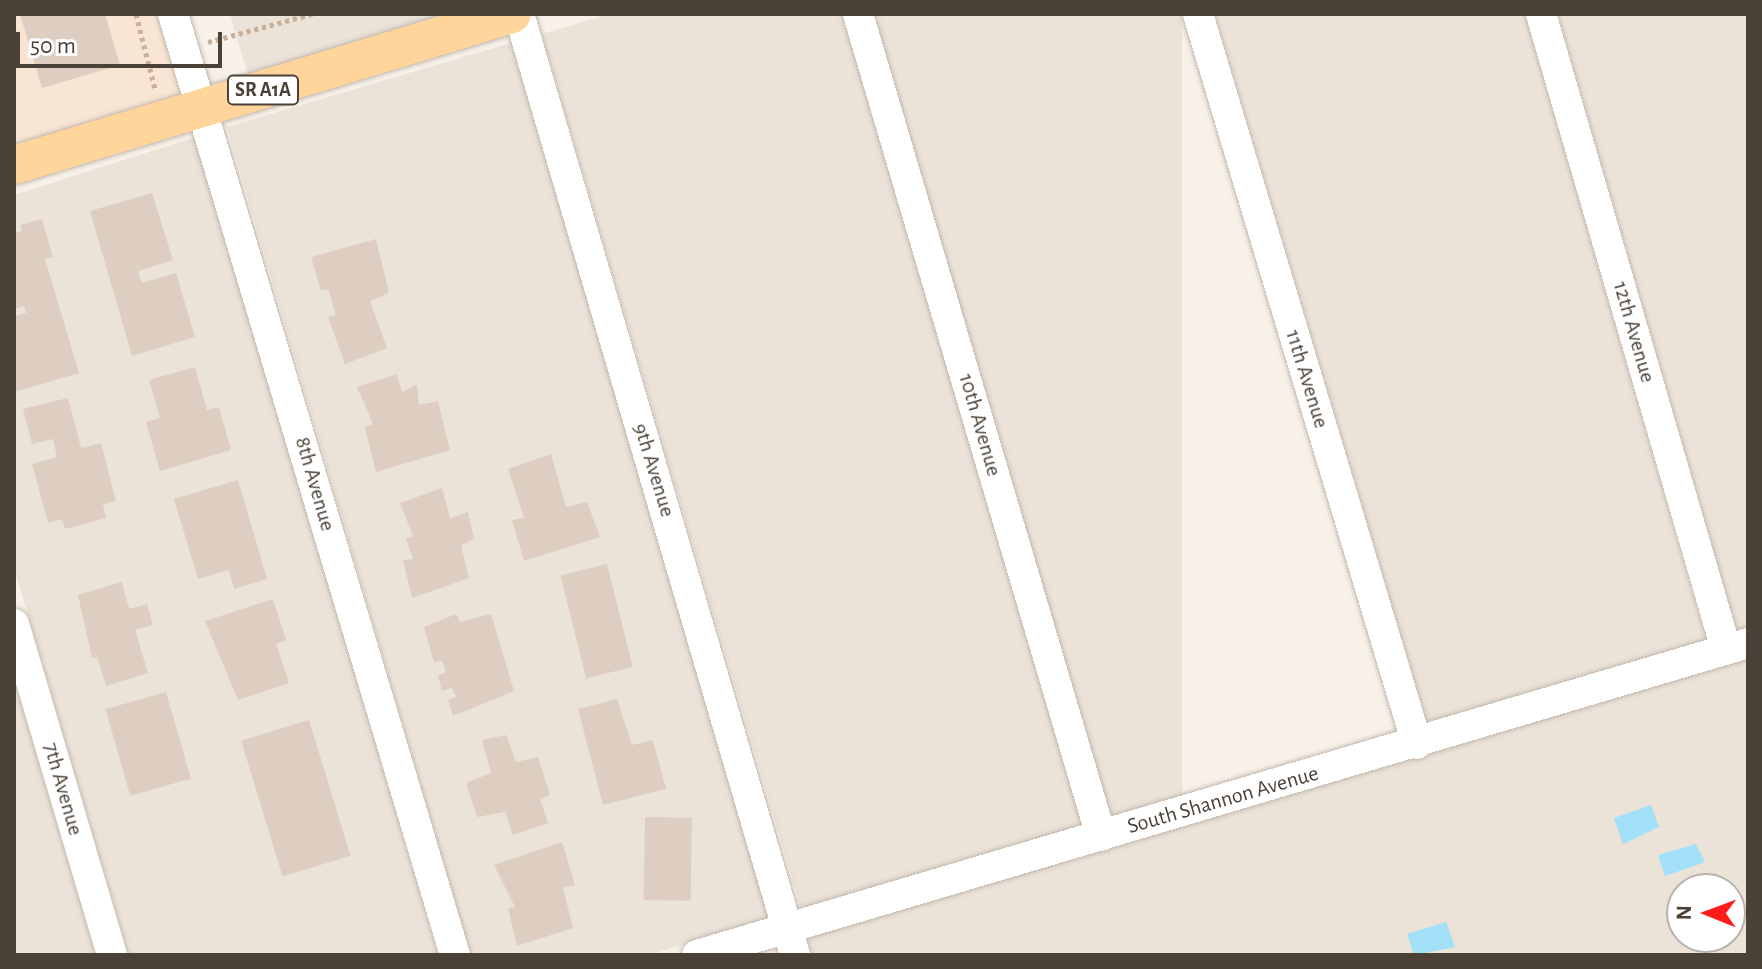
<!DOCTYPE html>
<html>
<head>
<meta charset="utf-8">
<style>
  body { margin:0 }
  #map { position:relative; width:1762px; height:969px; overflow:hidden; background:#f7f1ea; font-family:"Alegreya Sans",sans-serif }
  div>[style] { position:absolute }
  .residential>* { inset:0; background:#ebe2d8; transform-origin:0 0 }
  .commercial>* { inset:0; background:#f9e5d4 }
  .water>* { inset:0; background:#a2e0f8 }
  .building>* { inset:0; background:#ddcec1; transform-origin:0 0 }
  .path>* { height:5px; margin-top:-2.5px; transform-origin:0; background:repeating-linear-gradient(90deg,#c7b19b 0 4px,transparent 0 8px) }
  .roads { filter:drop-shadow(0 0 2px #c3b8ac) drop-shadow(0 0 2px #c3b8ac) }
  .minor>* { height:30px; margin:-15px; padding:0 15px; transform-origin:15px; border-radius:15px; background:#fff }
  .major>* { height:38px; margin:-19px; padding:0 19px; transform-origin:19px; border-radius:19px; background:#ffd59b }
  span { translate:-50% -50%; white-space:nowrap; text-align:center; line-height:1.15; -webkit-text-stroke:7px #fff; paint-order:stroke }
  .shield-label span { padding:2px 6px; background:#fff; border:2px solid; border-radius:6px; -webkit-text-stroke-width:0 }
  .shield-label { font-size:20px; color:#4c4137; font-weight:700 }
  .street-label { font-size:22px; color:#4c4137 }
  .frame { position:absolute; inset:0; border:16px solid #4c4137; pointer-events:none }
  .north { position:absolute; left:1666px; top:873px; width:80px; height:80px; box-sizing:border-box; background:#fff; border:2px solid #b7b3af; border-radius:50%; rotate:271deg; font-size:22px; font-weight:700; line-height:32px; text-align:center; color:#4c4137 }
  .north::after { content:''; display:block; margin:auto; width:28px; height:36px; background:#ff1c19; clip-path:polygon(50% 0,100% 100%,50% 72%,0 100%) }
  .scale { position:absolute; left:16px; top:32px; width:206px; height:36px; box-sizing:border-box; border:4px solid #4c4137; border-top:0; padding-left:10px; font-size:24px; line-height:28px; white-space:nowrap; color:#4c4137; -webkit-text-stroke:6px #fff; paint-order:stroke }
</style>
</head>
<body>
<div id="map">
  <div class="residential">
    <div style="clip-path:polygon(230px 14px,459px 14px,249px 79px)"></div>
    <div style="clip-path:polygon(610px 14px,842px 14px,1082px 827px,801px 908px,542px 34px)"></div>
    <div style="left:875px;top:14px;width:307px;height:838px"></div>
    <div style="clip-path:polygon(1215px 14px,1525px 14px,1706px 640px,1428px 725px)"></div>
    <div style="clip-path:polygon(1558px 14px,1748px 14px,1748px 628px,1737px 631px)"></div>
    <div style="clip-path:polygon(511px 43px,771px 917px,649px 955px,471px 955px,227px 127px)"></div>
    <div style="clip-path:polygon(196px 137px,438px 955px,129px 955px,14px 568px,14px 195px)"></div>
    <div style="clip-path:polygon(evenodd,1748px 658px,1748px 955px,811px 955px,808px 937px,1748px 658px,1682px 889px,1730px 889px,1730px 937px,1682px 937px,1682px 889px)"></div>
    <div style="clip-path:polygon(14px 679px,96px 955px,14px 955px)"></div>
  </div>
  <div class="commercial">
    <div style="clip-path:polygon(14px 14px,156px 14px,182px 98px,14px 149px)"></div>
  </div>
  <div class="water">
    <div style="clip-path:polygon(1651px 805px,1659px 827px,1623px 844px,1614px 818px)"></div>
    <div style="clip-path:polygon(1696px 844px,1705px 862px,1665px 876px,1658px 855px)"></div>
    <div style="clip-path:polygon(1446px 922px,1455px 947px,1414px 955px,1407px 934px)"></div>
  </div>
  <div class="building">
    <div style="clip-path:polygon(20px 14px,105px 14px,120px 65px,42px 88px)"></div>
    <div style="clip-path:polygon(152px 193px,173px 260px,138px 271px,142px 283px,176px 273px,195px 337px,132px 356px,90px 211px)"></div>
    <div style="clip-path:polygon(42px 219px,53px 257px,45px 259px,79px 373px,14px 392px,14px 316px,26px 313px,24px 306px,14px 309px,14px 233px,22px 231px,20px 225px)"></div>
    <div style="clip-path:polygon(376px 239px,389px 293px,370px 301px,387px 348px,345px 364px,328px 317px,336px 315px,328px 289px,321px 291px,311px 257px)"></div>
    <div style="clip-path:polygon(195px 367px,207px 410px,219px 407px,231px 450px,160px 471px,146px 422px,160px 418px,149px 380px)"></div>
    <div style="clip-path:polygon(397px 374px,402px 392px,417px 385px,419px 405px,438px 401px,450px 450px,376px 472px,365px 427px,373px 424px,357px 387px)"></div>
    <div style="clip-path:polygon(68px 398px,81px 448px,101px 443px,116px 501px,103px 504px,106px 518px,65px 529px,62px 519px,48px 523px,32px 464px,57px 457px,53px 439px,32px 444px,23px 409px)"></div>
    <div style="clip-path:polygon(551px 454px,566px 507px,587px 502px,600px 537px,524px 561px,512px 520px,524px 518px,508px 469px)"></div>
    <div style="clip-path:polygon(238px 480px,267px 579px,234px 589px,229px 570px,198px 579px,174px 499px)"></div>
    <div style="clip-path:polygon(442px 488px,450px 518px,468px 512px,474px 539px,461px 545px,469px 578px,412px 598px,403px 560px,413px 559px,406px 539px,413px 536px,400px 503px)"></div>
    <div style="left:607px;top:564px;width:106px;height:48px;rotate:76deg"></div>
    <div style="clip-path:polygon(122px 582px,129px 609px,147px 604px,153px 625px,135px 630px,148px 673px,106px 686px,97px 657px,92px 658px,78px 595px)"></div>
    <div style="clip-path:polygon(273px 599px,286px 640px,276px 644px,289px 683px,238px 700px,205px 621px)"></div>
    <div style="clip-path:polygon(456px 614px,460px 622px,491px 614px,514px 691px,453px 716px,448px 700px,456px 697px,452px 688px,442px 691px,438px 676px,446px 672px,442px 661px,434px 662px,424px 627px)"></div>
    <div style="left:166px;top:692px;width:90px;height:63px;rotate:74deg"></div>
    <div style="clip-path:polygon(617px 699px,632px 745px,653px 740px,666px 789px,603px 805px,578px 709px)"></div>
    <div style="left:309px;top:720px;width:142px;height:71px;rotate:73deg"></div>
    <div style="clip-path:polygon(506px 735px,516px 762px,538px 757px,550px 795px,540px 799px,548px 823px,513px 835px,505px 812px,477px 817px,466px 783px,491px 773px,482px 740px)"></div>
    <div style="left:645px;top:817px;width:47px;height:83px;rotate:1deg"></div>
    <div style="clip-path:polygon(562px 842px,575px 885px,563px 888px,573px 928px,517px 946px,508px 908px,515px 907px,494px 865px)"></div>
  </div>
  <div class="path">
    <div style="left:136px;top:14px;width:77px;rotate:75.8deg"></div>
    <div style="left:208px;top:42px;width:108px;rotate:-15.1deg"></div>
  </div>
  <div class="roads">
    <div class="minor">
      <div style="left:173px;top:14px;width:982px;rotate:73.32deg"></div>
      <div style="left:519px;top:14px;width:981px;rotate:73.65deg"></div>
      <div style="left:858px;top:14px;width:857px;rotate:73.53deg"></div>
      <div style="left:1198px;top:14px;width:762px;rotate:73.3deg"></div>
      <div style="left:1541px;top:14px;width:661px;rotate:73.76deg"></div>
      <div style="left:14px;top:624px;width:345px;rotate:73.5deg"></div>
      <div style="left:697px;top:955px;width:1096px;rotate:-16.53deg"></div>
    </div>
    <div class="major">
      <div style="left:14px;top:165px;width:520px;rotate:-16.87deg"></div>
    </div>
  </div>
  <div class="shield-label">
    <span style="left:263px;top:90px">SR A1A</span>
  </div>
  <div class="street-label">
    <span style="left:1634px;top:332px;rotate:74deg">12th Avenue</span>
    <span style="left:1307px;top:379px;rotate:73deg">11th Avenue</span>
    <span style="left:980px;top:425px;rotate:74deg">10th Avenue</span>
    <span style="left:654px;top:470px;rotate:73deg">9th Avenue</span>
    <span style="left:315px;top:484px;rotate:74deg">8th Avenue</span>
    <span style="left:63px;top:789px;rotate:74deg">7th Avenue</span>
    <span style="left:1223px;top:800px;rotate:-16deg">South Shannon Avenue</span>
  </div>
  <div class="frame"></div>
  <div class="north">N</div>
  <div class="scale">50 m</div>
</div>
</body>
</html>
